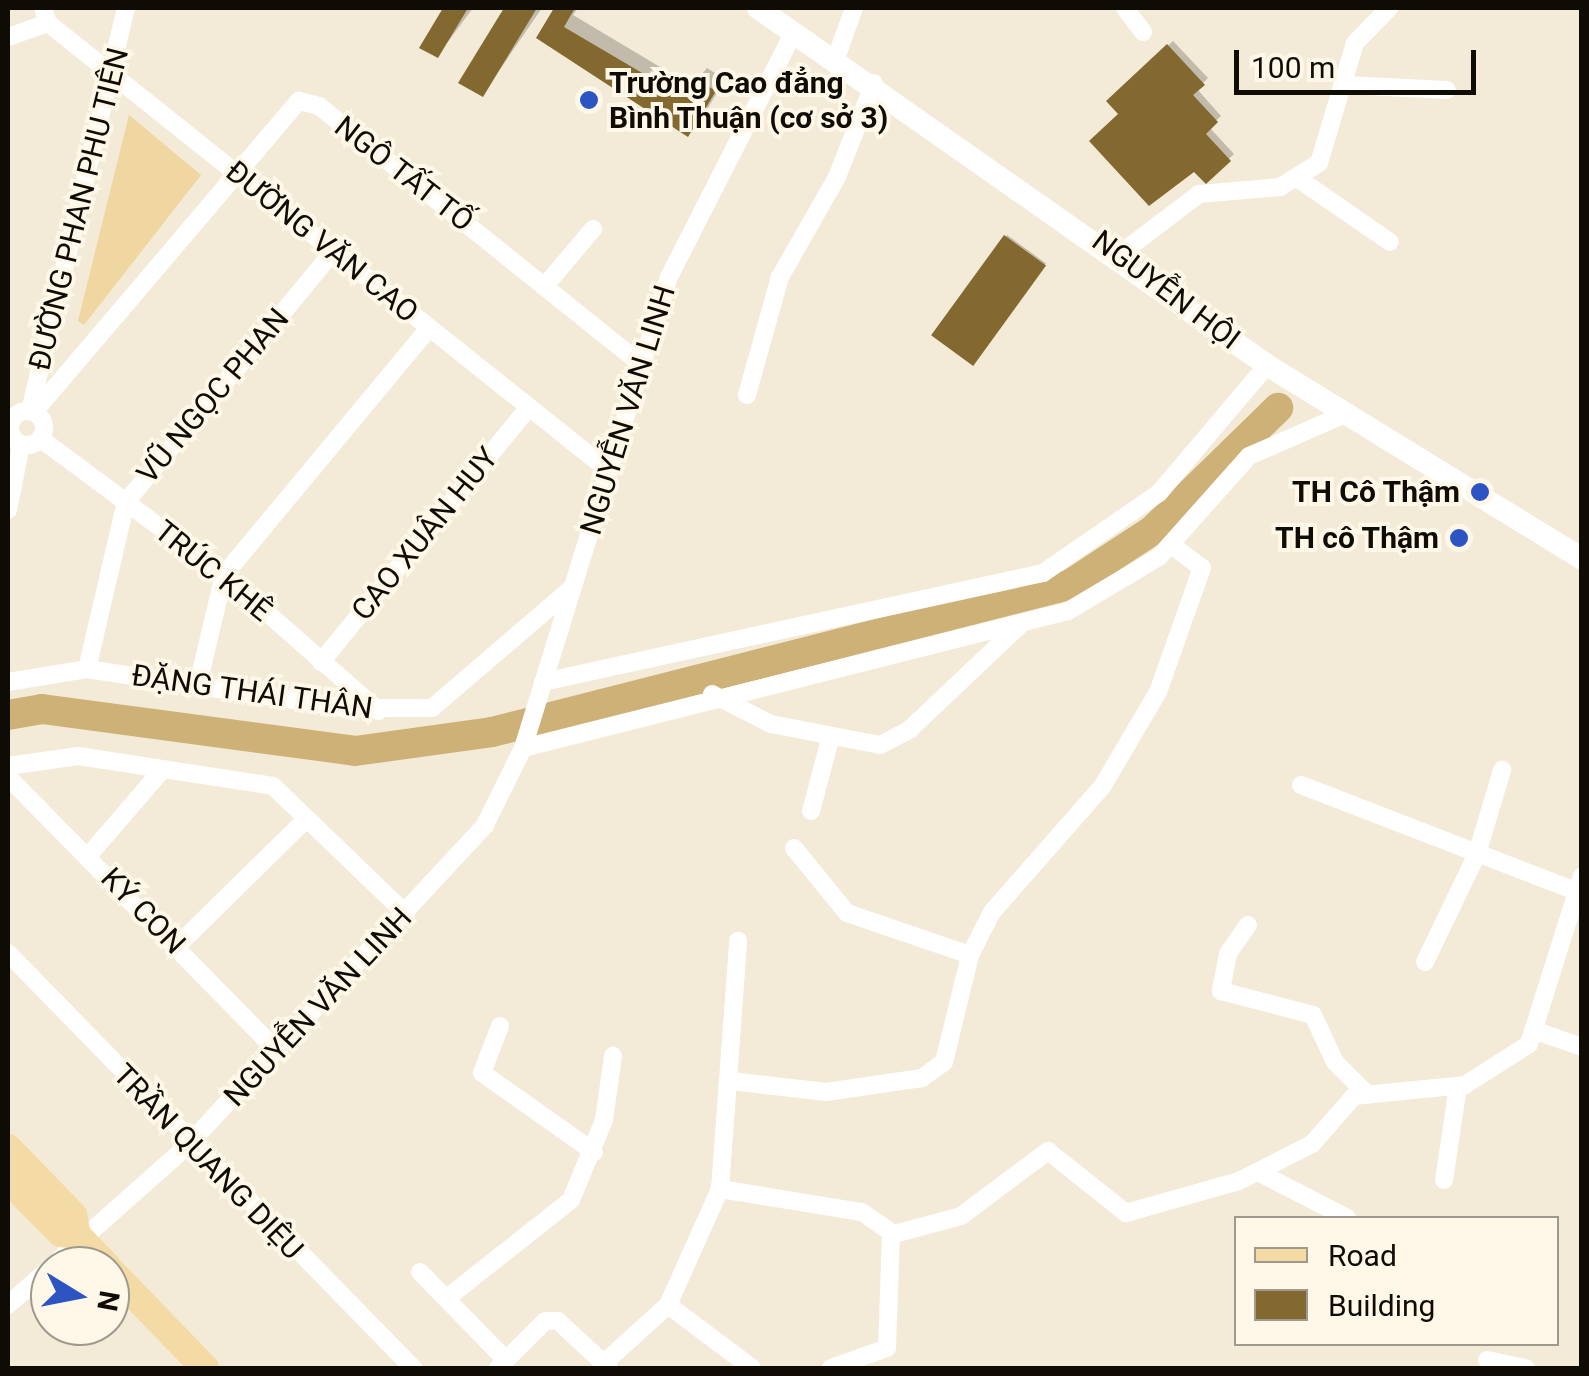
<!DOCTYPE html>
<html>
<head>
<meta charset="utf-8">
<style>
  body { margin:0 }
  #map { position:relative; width:1589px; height:1376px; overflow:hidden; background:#f3ead7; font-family:Roboto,sans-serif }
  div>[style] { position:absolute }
  .green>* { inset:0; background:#f0d6a0 }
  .shadow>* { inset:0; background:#0003; transform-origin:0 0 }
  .river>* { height:30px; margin:-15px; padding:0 15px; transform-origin:15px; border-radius:15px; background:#cdb177 }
  .building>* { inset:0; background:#836930; transform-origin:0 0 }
  .minor>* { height:18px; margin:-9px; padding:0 9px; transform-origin:9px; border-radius:9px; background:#fff }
  .minor>.ring { margin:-9px; padding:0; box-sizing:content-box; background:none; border:18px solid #fff; border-radius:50% }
  .tertiary>* { height:22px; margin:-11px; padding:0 11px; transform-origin:11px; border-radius:11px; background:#fff }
  .primary>* { height:28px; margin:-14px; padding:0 14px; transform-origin:14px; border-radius:14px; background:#f4dba6 }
  .dots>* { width:28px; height:28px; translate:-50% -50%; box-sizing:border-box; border:5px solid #fff7e8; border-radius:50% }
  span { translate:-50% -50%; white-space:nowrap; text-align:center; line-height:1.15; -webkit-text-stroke:8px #fff7e8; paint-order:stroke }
  .poi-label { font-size:30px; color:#0f0c06; font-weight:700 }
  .left { translate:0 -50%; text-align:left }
  .right { translate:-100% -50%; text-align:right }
  .street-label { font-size:30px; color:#0f0c06 }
  .frame { position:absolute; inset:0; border:10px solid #0f0c06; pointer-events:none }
  .legend { position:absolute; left:1234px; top:1216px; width:325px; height:130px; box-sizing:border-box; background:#fff7e8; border:2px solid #9f998e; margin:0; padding:12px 18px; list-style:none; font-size:30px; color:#0f0c06 }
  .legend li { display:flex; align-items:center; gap:20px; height:50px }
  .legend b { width:50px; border:2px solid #9f998e }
  .north { position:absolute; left:30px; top:1246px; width:100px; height:100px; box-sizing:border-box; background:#fff7e8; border:2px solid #9f998e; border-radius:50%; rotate:100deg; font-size:28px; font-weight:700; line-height:40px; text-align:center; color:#0f0c06 }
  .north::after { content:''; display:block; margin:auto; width:35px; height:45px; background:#2c54c3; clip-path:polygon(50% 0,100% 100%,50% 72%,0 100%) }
  .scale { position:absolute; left:1234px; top:50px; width:242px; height:45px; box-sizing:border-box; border:5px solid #0f0c06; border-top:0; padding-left:12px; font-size:30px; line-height:35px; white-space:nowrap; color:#0f0c06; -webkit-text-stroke:8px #fff7e8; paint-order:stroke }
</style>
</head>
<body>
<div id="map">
  <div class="green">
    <div style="clip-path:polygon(129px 115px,201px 175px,84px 325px,78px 321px)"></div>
  </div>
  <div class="shadow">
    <div style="clip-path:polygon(446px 8px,473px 8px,438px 55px,423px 47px)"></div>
    <div style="clip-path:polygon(506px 8px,542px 8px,483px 94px,462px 82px)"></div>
    <div style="clip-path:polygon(557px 8px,578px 8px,573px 15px,692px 86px,707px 68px,725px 79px,699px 123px,688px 134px,540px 38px)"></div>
    <div style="clip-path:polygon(1173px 41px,1208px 78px,1197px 89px,1221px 116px,1209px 127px,1234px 154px,1206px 181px,1109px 101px)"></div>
    <div style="left:1007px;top:235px;width:48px;height:123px;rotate:36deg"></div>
  </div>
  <div class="river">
    <div style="left:8px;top:715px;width:35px;rotate:-10deg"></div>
    <div style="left:42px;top:709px;width:316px;rotate:7.6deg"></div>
    <div style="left:355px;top:751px;width:138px;rotate:-7.9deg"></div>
    <div style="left:492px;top:732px;width:595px;rotate:-14.29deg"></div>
    <div style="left:1069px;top:585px;width:100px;rotate:-33.2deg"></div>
    <div style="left:1153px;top:530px;width:175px;rotate:-44.3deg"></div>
  </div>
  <div class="building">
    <div style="clip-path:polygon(443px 8px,468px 8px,438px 58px,419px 48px)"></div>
    <div style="clip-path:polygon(504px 8px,537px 8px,483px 97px,458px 83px)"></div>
    <div style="clip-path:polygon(554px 8px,575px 8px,564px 27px,683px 97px,694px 78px,716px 91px,688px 137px,536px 38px)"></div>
    <div style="clip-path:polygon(1167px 44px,1205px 85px,1193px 95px,1218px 122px,1206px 134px,1231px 161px,1206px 184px,1194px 172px,1149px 206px,1089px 141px,1118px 114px,1106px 101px)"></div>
    <div style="left:1004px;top:235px;width:52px;height:124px;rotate:36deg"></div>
  </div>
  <div class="minor">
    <div style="left:43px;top:8px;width:16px;rotate:72deg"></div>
    <div style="left:48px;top:23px;width:718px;rotate:38.61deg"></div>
    <div style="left:1125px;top:8px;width:30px;rotate:53deg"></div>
    <div style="left:8px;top:37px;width:42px;rotate:-19.3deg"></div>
    <div style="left:836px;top:58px;width:53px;rotate:-70.2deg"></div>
    <div style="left:1346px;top:85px;width:101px;rotate:2.8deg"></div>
    <div style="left:1300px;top:180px;width:109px;rotate:34.6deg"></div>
    <div style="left:1120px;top:254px;width:99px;rotate:-37.2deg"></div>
    <div style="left:1199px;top:194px;width:81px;rotate:-4.9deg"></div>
    <div style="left:1280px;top:187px;width:46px;rotate:-31.6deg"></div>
    <div style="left:1319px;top:163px;width:125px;rotate:-73.3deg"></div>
    <div style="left:1355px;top:43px;width:49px;rotate:-45.8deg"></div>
    <div style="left:544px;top:287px;width:76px;rotate:-49.8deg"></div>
    <div style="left:747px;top:395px;width:123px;rotate:-74.4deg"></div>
    <div style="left:780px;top:277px;width:115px;rotate:-60.3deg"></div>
    <div style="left:837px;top:177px;width:101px;rotate:-68.5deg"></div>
    <div class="ring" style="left:10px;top:411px;width:16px;height:16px"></div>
    <div style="left:30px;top:411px;width:414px;rotate:-76.6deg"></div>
    <div style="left:34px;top:412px;width:409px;rotate:-49.6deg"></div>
    <div style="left:299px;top:101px;width:21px;rotate:14deg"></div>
    <div style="left:319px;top:106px;width:409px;rotate:38.7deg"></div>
    <div style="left:41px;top:439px;width:228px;rotate:36.6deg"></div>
    <div style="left:224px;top:575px;width:206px;rotate:41.3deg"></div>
    <div style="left:8px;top:510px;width:66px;rotate:-78.7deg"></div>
    <div style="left:321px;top:662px;width:329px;rotate:-50.8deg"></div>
    <div style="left:87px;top:669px;width:171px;rotate:-76.9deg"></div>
    <div style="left:126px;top:502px;width:326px;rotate:-50.4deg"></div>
    <div style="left:8px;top:682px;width:80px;rotate:-9.3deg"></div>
    <div style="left:87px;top:669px;width:261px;rotate:8.6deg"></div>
    <div style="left:345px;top:708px;width:87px"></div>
    <div style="left:432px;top:708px;width:183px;rotate:-40.6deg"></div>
    <div style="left:543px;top:682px;width:512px;rotate:-12.3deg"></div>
    <div style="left:1043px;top:573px;width:141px;rotate:-34.6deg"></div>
    <div style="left:1159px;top:493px;width:167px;rotate:-49.8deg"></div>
    <div style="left:198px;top:684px;width:112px;rotate:-76.6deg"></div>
    <div style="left:224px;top:575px;width:321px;rotate:-50.3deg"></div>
    <div style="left:712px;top:694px;width:66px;rotate:27deg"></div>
    <div style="left:771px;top:724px;width:111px;rotate:10.9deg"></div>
    <div style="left:880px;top:745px;width:33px;rotate:-27deg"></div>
    <div style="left:909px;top:730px;width:154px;rotate:-43.4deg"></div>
    <div style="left:523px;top:748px;width:562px;rotate:-14.11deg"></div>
    <div style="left:1068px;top:611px;width:106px;rotate:-30.7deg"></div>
    <div style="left:1159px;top:557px;width:135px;rotate:-48.3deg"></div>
    <div style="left:1249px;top:456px;width:103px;rotate:-23.6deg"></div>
    <div style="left:8px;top:766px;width:71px;rotate:-8.1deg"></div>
    <div style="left:78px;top:756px;width:197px;rotate:8.7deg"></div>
    <div style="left:273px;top:786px;width:185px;rotate:43.9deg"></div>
    <div style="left:8px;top:777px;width:383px;rotate:45.5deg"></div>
    <div style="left:1301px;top:785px;width:297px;rotate:21.1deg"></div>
    <div style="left:811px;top:811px;width:78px;rotate:-75.1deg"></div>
    <div style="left:794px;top:848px;width:84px;rotate:50.8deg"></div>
    <div style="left:847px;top:913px;width:130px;rotate:18.9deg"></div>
    <div style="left:89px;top:855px;width:112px;rotate:-49.3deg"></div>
    <div style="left:1248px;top:925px;width:35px;rotate:125deg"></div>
    <div style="left:1228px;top:954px;width:38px;rotate:101deg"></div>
    <div style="left:1221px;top:991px;width:95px;rotate:14.6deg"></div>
    <div style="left:1313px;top:1015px;width:52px;rotate:64.9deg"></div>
    <div style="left:1335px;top:1062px;width:42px;rotate:45deg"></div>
    <div style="left:177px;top:946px;width:180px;rotate:-44.5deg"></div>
    <div style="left:8px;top:953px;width:580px;rotate:45.7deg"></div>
    <div style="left:1425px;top:962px;width:120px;rotate:-64.3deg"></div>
    <div style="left:1477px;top:854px;width:88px;rotate:-73.4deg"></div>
    <div style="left:500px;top:1026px;width:50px;rotate:111deg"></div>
    <div style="left:482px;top:1073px;width:137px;rotate:35.2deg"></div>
    <div style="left:1536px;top:1031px;width:49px;rotate:19.2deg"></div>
    <div style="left:731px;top:1081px;width:96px;rotate:6.6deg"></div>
    <div style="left:826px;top:1092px;width:97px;rotate:-8.3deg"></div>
    <div style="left:922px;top:1078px;width:27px;rotate:-36deg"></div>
    <div style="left:944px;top:1062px;width:110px;rotate:-76.3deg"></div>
    <div style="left:970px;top:955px;width:48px;rotate:-62.9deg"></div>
    <div style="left:992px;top:912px;width:167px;rotate:-48.7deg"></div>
    <div style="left:1102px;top:787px;width:110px;rotate:-59.5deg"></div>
    <div style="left:1158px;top:692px;width:132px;rotate:-70.5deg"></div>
    <div style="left:1202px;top:568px;width:39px;rotate:-143deg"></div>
    <div style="left:1258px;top:1172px;width:100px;rotate:27.3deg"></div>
    <div style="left:1444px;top:1180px;width:95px;rotate:-81.5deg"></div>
    <div style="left:720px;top:1189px;width:144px;rotate:9.2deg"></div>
    <div style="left:862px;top:1212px;width:39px;rotate:35deg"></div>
    <div style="left:894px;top:1234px;width:69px;rotate:-15deg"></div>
    <div style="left:961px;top:1216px;width:109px;rotate:-36.8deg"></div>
    <div style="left:1048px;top:1151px;width:100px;rotate:38.5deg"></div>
    <div style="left:1126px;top:1213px;width:117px;rotate:-15.8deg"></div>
    <div style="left:1239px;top:1181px;width:82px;rotate:-26.9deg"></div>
    <div style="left:1312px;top:1144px;width:64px;rotate:-48.8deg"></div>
    <div style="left:1354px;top:1096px;width:112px;rotate:-5.7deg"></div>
    <div style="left:1465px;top:1085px;width:76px;rotate:-32.6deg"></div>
    <div style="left:1529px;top:1044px;width:176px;rotate:-72.5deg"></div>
    <div style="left:420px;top:1272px;width:122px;rotate:45.7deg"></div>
    <div style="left:447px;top:1298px;width:158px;rotate:-38.3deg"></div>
    <div style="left:571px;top:1200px;width:87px;rotate:-67.6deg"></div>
    <div style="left:604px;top:1120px;width:65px;rotate:-82deg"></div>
    <div style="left:8px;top:1305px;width:241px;rotate:-41.6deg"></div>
    <div style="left:188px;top:1145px;width:437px;rotate:-47.1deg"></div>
    <div style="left:485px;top:825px;width:86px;rotate:-63.7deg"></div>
    <div style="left:523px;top:748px;width:493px;rotate:-72.8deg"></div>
    <div style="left:669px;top:277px;width:275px;rotate:-63deg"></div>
    <div style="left:668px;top:1305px;width:105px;rotate:36.9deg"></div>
    <div style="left:1487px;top:1360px;width:40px;rotate:12deg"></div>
    <div style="left:604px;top:1363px;width:86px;rotate:-42.2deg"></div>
    <div style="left:668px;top:1305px;width:127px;rotate:-65.9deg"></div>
    <div style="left:720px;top:1189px;width:249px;rotate:-85.8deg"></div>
    <div style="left:498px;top:1368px;width:66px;rotate:-45deg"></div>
    <div style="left:545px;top:1321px;width:13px"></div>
    <div style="left:558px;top:1321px;width:69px;rotate:42.7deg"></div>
    <div style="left:831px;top:1368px;width:59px;rotate:-19.7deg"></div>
    <div style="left:887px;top:1348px;width:116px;rotate:-88deg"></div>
  </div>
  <div class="tertiary">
    <div style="left:758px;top:8px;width:622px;rotate:35.04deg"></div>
    <div style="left:1267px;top:365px;width:370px;rotate:31.6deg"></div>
  </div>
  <div class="primary">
    <div style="left:8px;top:1148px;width:93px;rotate:45.9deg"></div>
    <div style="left:73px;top:1215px;width:20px;rotate:79deg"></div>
    <div style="left:77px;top:1235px;width:43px;rotate:45.9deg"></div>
    <div style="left:8px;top:1180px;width:75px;rotate:45deg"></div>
    <div style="left:61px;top:1233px;width:16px;rotate:7deg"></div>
    <div style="left:110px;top:1270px;width:136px;rotate:45.9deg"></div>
  </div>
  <div class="dots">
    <div style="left:589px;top:100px;background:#2c54c3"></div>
    <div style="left:1480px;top:492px;background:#2c54c3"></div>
    <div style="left:1459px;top:538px;background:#2c54c3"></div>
  </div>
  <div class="poi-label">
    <span class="left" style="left:609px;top:100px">Trường Cao đẳng<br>Bình Thuận (cơ sở 3)</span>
    <span class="right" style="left:1460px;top:492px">TH Cô Thậm</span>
    <span class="right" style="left:1439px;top:538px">TH cô Thậm</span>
  </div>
  <div class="street-label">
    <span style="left:404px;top:174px;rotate:38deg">NGÔ TẤT TỐ</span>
    <span style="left:79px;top:209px;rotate:-76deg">ĐƯỜNG PHAN PHU TIÊN</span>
    <span style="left:322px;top:242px;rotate:39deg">ĐƯỜNG VĂN CAO</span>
    <span style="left:1166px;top:290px;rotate:37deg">NGUYỄN HỘI</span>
    <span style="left:213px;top:396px;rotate:-50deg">VŨ NGỌC PHAN</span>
    <span style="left:628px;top:410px;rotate:-73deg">NGUYỄN VĂN LINH</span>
    <span style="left:425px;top:534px;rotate:-51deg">CAO XUÂN HUY</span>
    <span style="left:213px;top:571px;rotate:39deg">TRÚC KHÊ</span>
    <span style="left:252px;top:692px;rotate:8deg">ĐẶNG THÁI THÂN</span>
    <span style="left:143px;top:911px;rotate:46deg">KÝ CON</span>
    <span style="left:318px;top:1007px;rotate:-47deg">NGUYỄN VĂN LINH</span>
    <span style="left:208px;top:1162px;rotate:46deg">TRẦN QUANG DIỆU</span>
  </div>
  <div class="frame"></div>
  <ul class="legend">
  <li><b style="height:12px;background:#f4dba6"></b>Road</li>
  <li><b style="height:28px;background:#836930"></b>Building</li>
  </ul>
  <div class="north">N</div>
  <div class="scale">100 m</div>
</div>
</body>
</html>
